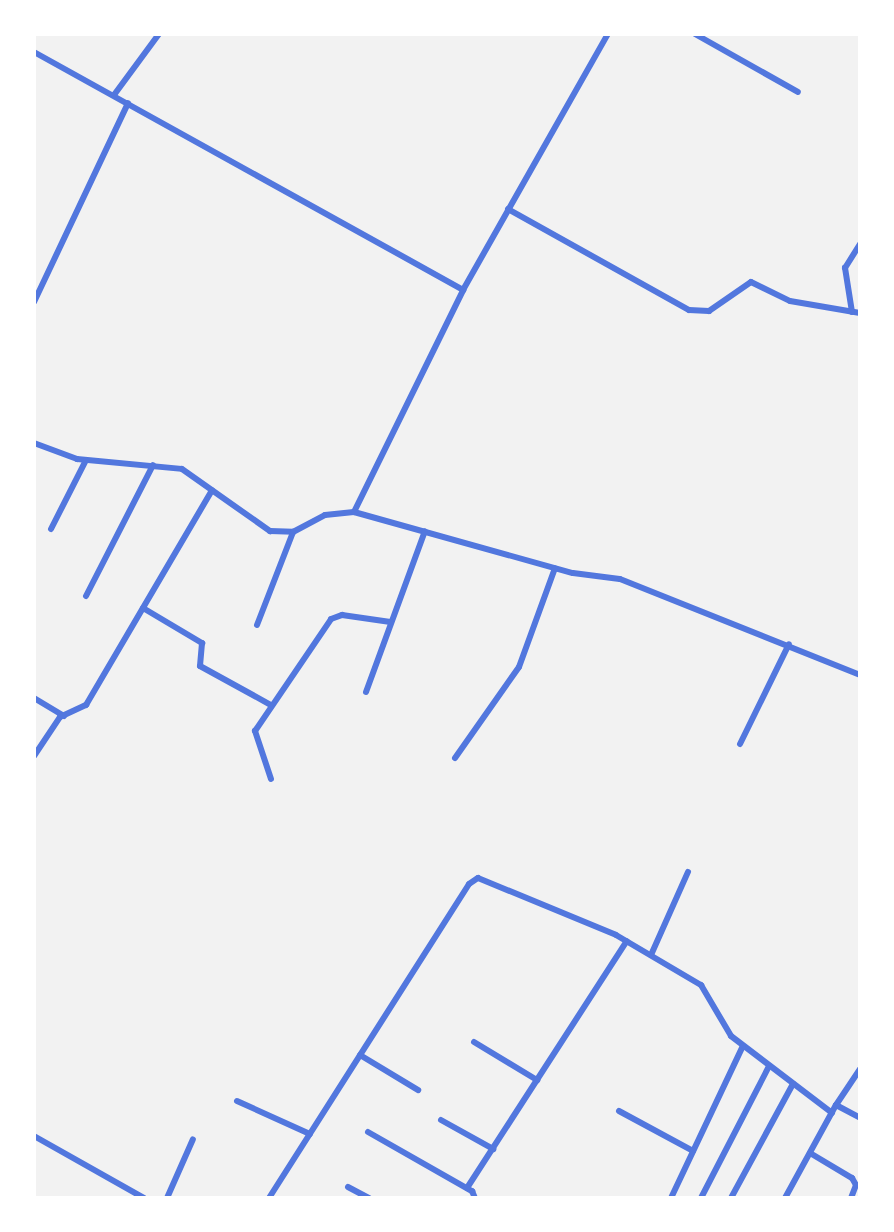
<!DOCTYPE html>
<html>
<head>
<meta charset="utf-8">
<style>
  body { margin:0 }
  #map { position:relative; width:894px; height:1232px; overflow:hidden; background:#f2f2f2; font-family:"Nunito Sans",sans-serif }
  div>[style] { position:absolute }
  .minor>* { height:6px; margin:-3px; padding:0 3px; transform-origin:3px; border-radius:3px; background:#5277de }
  span { translate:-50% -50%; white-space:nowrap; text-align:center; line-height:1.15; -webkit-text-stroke:6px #fff; paint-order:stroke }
  .frame { position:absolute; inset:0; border:36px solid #fff; pointer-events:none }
</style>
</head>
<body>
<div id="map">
  <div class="minor">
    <div style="left:695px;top:34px;width:118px;rotate:29.4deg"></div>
    <div style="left:34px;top:52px;width:491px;rotate:29deg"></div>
    <div style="left:114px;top:95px;width:76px;rotate:-53.6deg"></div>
    <div style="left:508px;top:209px;width:207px;rotate:29.2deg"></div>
    <div style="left:689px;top:310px;width:20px;rotate:3deg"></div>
    <div style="left:709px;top:311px;width:51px;rotate:-34.6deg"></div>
    <div style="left:751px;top:282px;width:43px;rotate:26deg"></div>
    <div style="left:790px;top:301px;width:71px;rotate:9.7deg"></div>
    <div style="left:34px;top:302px;width:220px;rotate:-64.7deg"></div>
    <div style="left:852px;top:312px;width:45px;rotate:-99deg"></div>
    <div style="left:845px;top:268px;width:28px;rotate:-58deg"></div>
    <div style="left:34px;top:443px;width:46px;rotate:20.4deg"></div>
    <div style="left:77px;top:459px;width:105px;rotate:5.4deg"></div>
    <div style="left:182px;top:469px;width:108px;rotate:35.2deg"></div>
    <div style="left:270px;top:531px;width:23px;rotate:2deg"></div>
    <div style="left:293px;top:532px;width:36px;rotate:-28deg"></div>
    <div style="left:325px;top:515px;width:29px;rotate:-6deg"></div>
    <div style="left:354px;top:512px;width:247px;rotate:-63.8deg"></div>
    <div style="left:463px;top:290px;width:294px;rotate:-60.5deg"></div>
    <div style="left:354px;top:512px;width:227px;rotate:15.6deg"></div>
    <div style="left:573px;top:573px;width:47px;rotate:7.3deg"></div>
    <div style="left:620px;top:579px;width:258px;rotate:21.8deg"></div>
    <div style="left:51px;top:529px;width:77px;rotate:-63.1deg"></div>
    <div style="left:86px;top:596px;width:147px;rotate:-62.9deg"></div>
    <div style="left:143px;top:608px;width:69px;rotate:30.7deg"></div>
    <div style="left:202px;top:643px;width:23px;rotate:95deg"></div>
    <div style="left:200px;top:666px;width:81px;rotate:28.8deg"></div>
    <div style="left:257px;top:625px;width:100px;rotate:-68.8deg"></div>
    <div style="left:366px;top:692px;width:171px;rotate:-69.9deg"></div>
    <div style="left:34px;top:698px;width:35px;rotate:31deg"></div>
    <div style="left:740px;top:744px;width:111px;rotate:-63.9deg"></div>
    <div style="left:34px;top:756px;width:47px;rotate:-56.3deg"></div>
    <div style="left:60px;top:717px;width:29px;rotate:-25deg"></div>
    <div style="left:86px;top:705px;width:249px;rotate:-59.6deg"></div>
    <div style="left:455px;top:758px;width:111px;rotate:-54.9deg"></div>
    <div style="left:519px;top:667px;width:105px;rotate:-70deg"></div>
    <div style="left:271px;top:779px;width:51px;rotate:-108.4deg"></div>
    <div style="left:255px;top:731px;width:135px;rotate:-55.8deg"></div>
    <div style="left:331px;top:619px;width:12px;rotate:-20deg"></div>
    <div style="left:342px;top:615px;width:49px;rotate:8.3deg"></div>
    <div style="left:651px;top:955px;width:91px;rotate:-66deg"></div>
    <div style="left:474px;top:1042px;width:74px;rotate:31.1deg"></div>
    <div style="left:360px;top:1055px;width:68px;rotate:31.1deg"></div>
    <div style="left:237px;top:1101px;width:80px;rotate:24.3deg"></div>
    <div style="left:836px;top:1105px;width:43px;rotate:-56.3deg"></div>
    <div style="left:619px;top:1111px;width:84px;rotate:28.4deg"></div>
    <div style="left:441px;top:1120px;width:60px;rotate:29.1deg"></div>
    <div style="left:368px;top:1132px;width:120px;rotate:29.6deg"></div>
    <div style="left:472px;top:1191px;width:8px;rotate:67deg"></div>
    <div style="left:34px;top:1136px;width:126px;rotate:29.4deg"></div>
    <div style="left:810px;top:1153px;width:49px;rotate:30.8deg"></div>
    <div style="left:852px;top:1178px;width:8px;rotate:60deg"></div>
    <div style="left:856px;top:1185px;width:14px;rotate:111deg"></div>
    <div style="left:348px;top:1187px;width:24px;rotate:28deg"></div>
    <div style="left:467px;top:1188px;width:294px;rotate:-57.1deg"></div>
    <div style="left:167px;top:1198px;width:64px;rotate:-66.2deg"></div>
    <div style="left:269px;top:1198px;width:372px;rotate:-57.5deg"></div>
    <div style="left:469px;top:884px;width:11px;rotate:-34deg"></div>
    <div style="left:478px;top:878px;width:149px;rotate:22.4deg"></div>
    <div style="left:616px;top:935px;width:99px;rotate:30.5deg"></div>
    <div style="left:701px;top:985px;width:59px;rotate:59.5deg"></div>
    <div style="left:731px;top:1036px;width:127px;rotate:37.3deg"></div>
    <div style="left:671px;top:1198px;width:168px;rotate:-64.7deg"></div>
    <div style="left:701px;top:1198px;width:148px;rotate:-62.7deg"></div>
    <div style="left:731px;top:1198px;width:130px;rotate:-61.5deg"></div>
    <div style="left:785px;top:1198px;width:106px;rotate:-61.3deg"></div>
    <div style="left:836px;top:1105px;width:27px;rotate:28deg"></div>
  </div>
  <div class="frame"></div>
</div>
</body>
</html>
